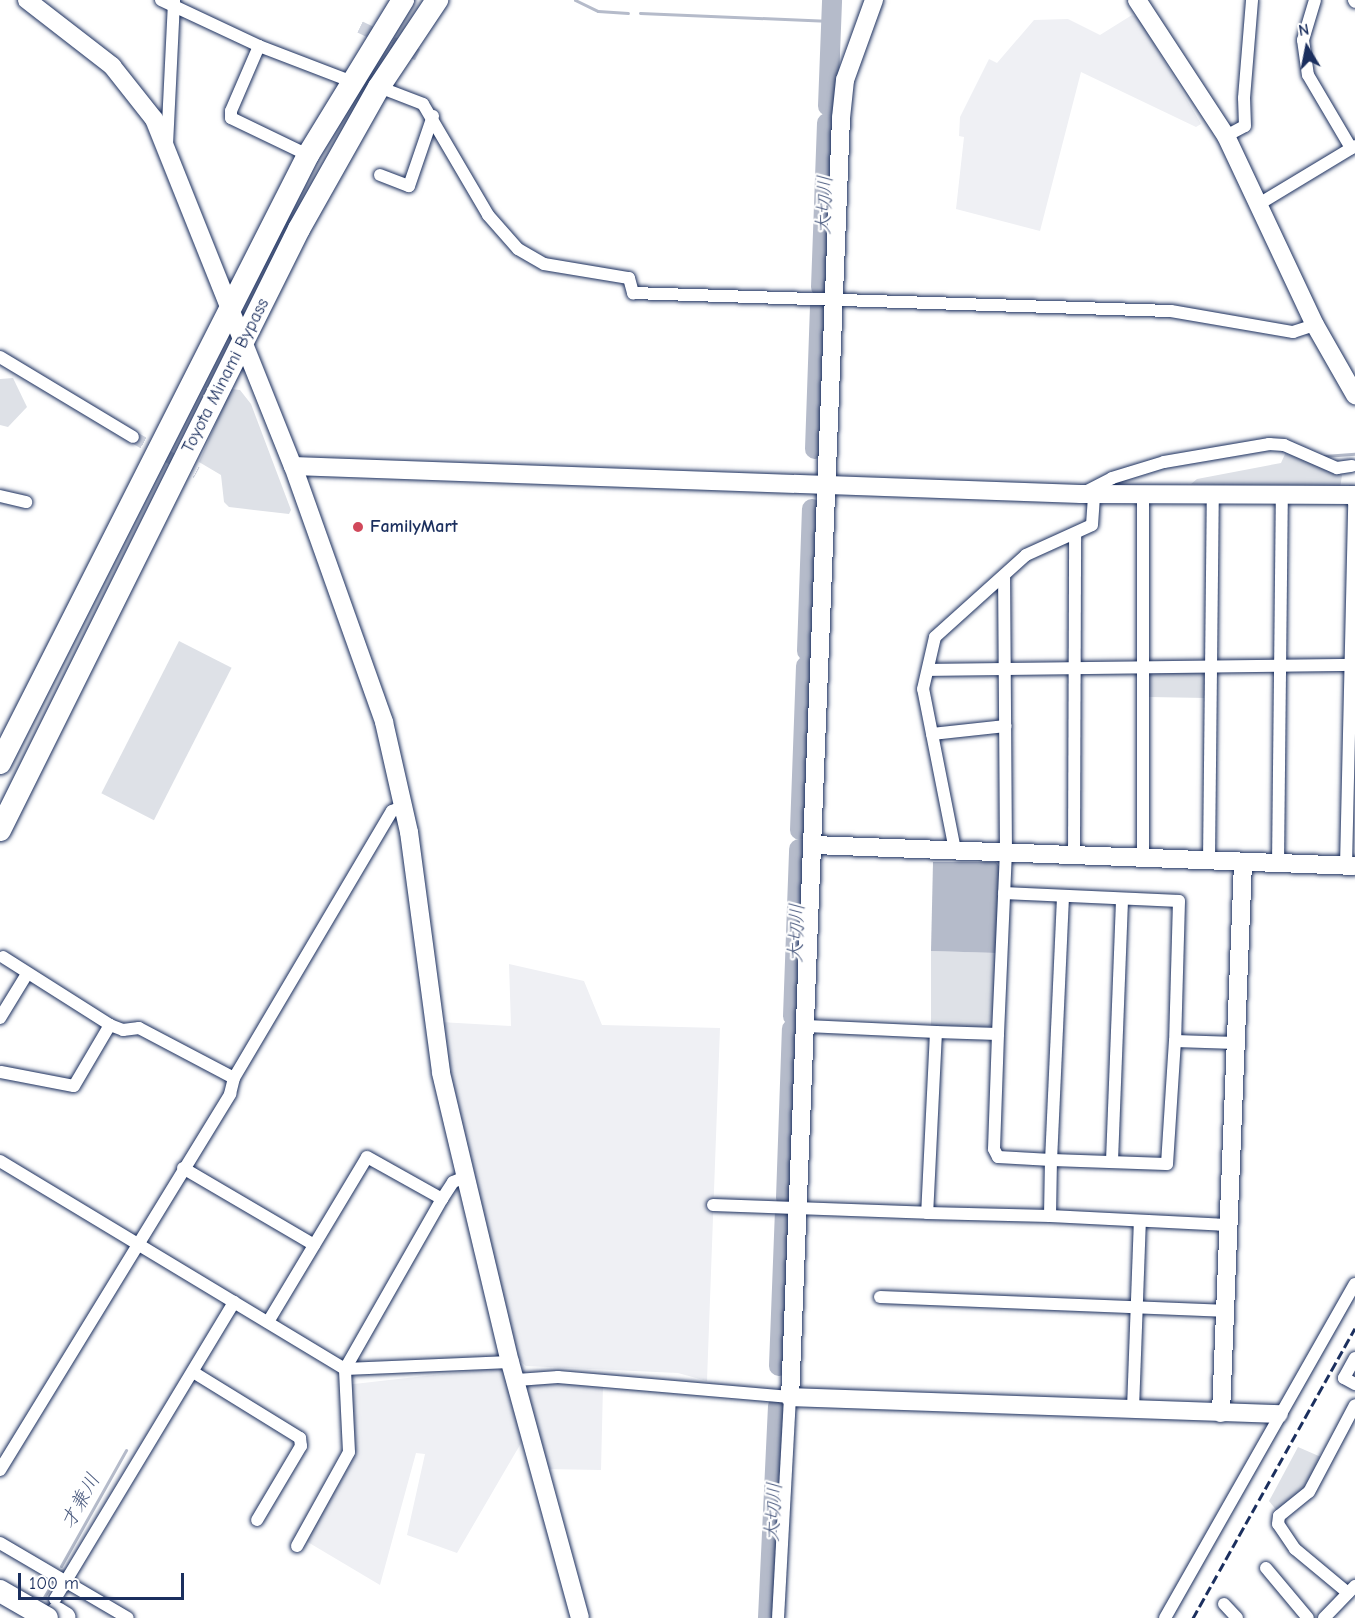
<!DOCTYPE html>
<html>
<head>
<meta charset="utf-8">
<style>
  body { margin:0 }
  #map { position:relative; width:1355px; height:1618px; overflow:hidden; background:#fff; font-family:"Comic Neue","Klee One",sans-serif }
  div>[style] { position:absolute }
  .built>* { inset:0; background:#eff0f4 }
  .green>* { inset:0; background:#dee1e7; transform-origin:0 0 }
  .water>* { inset:0; background:#b5bbca }
  .stream>* { height:3px; margin:-1.5px; padding:0 1.5px; transform-origin:1.5px; border-radius:1.5px; background:#b5bbca }
  .river>* { height:20px; margin:-10px; padding:0 10px; transform-origin:10px; border-radius:10px; background:#b5bbca }
  .street-tunnel>* { height:12px; margin-top:-6px; transform-origin:0; background:repeating-linear-gradient(90deg,#d1d5df 0 12px,transparent 0 18px) }
  .roads { filter:drop-shadow(0 0 2px #1b2f5e) drop-shadow(0 0 2px #1b2f5e) }
  .street>* { height:12px; margin:-6px; padding:0 6px; transform-origin:6px; border-radius:6px; background:#fff }
  .secondary>* { height:18px; margin:-9px; padding:0 9px; transform-origin:9px; border-radius:9px; background:#fff }
  .highway>* { height:22px; margin:-11px; padding:0 11px; transform-origin:11px; border-radius:11px; background:#fff }
  .rail>* { height:3px; margin-top:-1.5px; transform-origin:0; background:repeating-linear-gradient(90deg,#1b2f5e 0 9px,transparent 0 13.5px) }
  .bridges { filter:drop-shadow(0 0 2px #1b2f5e) drop-shadow(0 0 2px #1b2f5e) }
  .highway-bridge>* { height:22px; margin:-11px; padding:0 11px; transform-origin:11px; border-radius:11px; background:#fff }
  .dots>* { width:16px; height:16px; translate:-50% -50%; box-sizing:border-box; border:3px solid #fff; border-radius:50% }
  span { translate:-50% -50%; white-space:nowrap; text-align:center; line-height:1.15; -webkit-text-stroke:4.5px #fff; paint-order:stroke }
  .street-label { font-size:18px; color:#1b2f5e }
  .poi-label { font-size:18px; color:#1b2f5e; font-weight:700 }
  .left { translate:0 -50%; text-align:left }
  .water-label { font-size:20px; color:#49597e; font-style:italic }
  .north { position:absolute; left:1277px; top:18px; width:60px; height:60px; -webkit-text-stroke:4px #fff; paint-order:stroke; rotate:350deg; font-size:16px; font-weight:700; line-height:24px; text-align:center; color:#1b2f5e }
  .north::after { content:''; display:block; margin:auto; width:21px; height:27px; background:#1b2f5e; clip-path:polygon(50% 0,100% 100%,50% 72%,0 100%) }
  .scale { position:absolute; left:18px; top:1573px; width:166px; height:27px; box-sizing:border-box; border:3px solid #1b2f5e; border-top:0; padding-left:8px; font-size:18px; line-height:21px; white-space:nowrap; color:#1b2f5e; -webkit-text-stroke:4px #fff; paint-order:stroke }
</style>
</head>
<body>
<div id="map">
  <div class="built">
    <div style="clip-path:polygon(1132px 15px,1139px 18px,1201px 124px,1196px 127px,1081px 72px,1040px 231px,956px 209px,964px 137px,959px 136px,960px 117px,989px 59px,997px 63px,1034px 20px,1068px 19px,1100px 35px)"></div>
    <div style="clip-path:polygon(509px 964px,584px 981px,602px 1025px,720px 1028px,707px 1381px,678px 1373px,526px 1366px,518px 1359px,446px 1072px,440px 1022px,511px 1026px)"></div>
    <div style="clip-path:polygon(505px 1367px,524px 1438px,457px 1553px,407px 1535px,425px 1454px,416px 1453px,380px 1585px,306px 1541px,354px 1458px,345px 1385px)"></div>
    <div style="clip-path:polygon(563px 1381px,603px 1385px,601px 1470px,544px 1469px,525px 1384px)"></div>
  </div>
  <div class="green">
    <div style="clip-path:polygon(13px 378px,27px 407px,8px 427px,0 425px,0 379px)"></div>
    <div style="clip-path:polygon(231px 389px,240px 390px,251px 404px,291px 510px,289px 514px,229px 507px,224px 502px,221px 475px,199px 462px)"></div>
    <div style="clip-path:polygon(1282px 447px,1342px 475px,1340px 489px,1191px 484px,1197px 479px,1281px 463px,1285px 454px)"></div>
    <div style="left:179px;top:641px;width:59px;height:171px;rotate:27deg"></div>
    <div style="clip-path:polygon(1152px 671px,1204px 671px,1206px 698px,1149px 697px,1148px 674px)"></div>
    <div style="clip-path:polygon(931px 951px,996px 953px,992px 1023px,989px 1027px,931px 1026px)"></div>
    <div style="clip-path:polygon(1298px 1447px,1321px 1457px,1304px 1488px,1277px 1511px,1269px 1501px)"></div>
  </div>
  <div class="water">
    <div style="clip-path:polygon(933px 862px,996px 862px,1001px 869px,996px 953px,931px 951px)"></div>
  </div>
  <div class="stream">
    <div style="left:575px;top:0;width:25px;rotate:26deg"></div>
    <div style="left:598px;top:11px;width:30px;rotate:4deg"></div>
    <div style="left:640px;top:13px;width:191px;rotate:2.4deg"></div>
    <div style="left:1324px;top:456px;width:31px;rotate:-4deg"></div>
    <div style="left:61px;top:1566px;width:133px;rotate:-60.7deg"></div>
    <div style="left:44px;top:1597px;width:12px;rotate:-59deg"></div>
  </div>
  <div class="river">
    <div style="left:828px;top:106px;width:106px;rotate:-87.8deg"></div>
    <div style="left:821px;top:287px;width:164px;rotate:-87.9deg"></div>
    <div style="left:815px;top:449px;width:144px;rotate:-88deg"></div>
    <div style="left:807px;top:651px;width:142px;rotate:-88deg"></div>
    <div style="left:800px;top:830px;width:164px;rotate:-87.9deg"></div>
    <div style="left:793px;top:1016px;width:167px;rotate:-87.9deg"></div>
    <div style="left:786px;top:1198px;width:169px;rotate:-88deg"></div>
    <div style="left:779px;top:1366px;width:155px;rotate:-87.8deg"></div>
    <div style="left:768px;top:1618px;width:212px;rotate:-87.3deg"></div>
  </div>
  <div class="street-tunnel">
    <div style="left:360px;top:27px;width:64px;rotate:25.8deg"></div>
    <div style="left:133px;top:437px;width:73px;rotate:29.4deg"></div>
  </div>
  <div class="roads">
    <div class="street">
      <div style="left:161px;top:0;width:108px;rotate:25.1deg"></div>
      <div style="left:259px;top:46px;width:97px;rotate:21deg"></div>
      <div style="left:1315px;top:0;width:42px;rotate:106.7deg"></div>
      <div style="left:1303px;top:40px;width:35px;rotate:82deg"></div>
      <div style="left:1308px;top:75px;width:85px;rotate:59.5deg"></div>
      <div style="left:1354px;top:0;width:2px;rotate:63deg"></div>
      <div style="left:259px;top:46px;width:71px;rotate:113.3deg"></div>
      <div style="left:231px;top:111px;width:7px;rotate:90deg"></div>
      <div style="left:231px;top:118px;width:85px;rotate:25.7deg"></div>
      <div style="left:379px;top:87px;width:47px;rotate:21.1deg"></div>
      <div style="left:423px;top:104px;width:129px;rotate:59.6deg"></div>
      <div style="left:488px;top:215px;width:45px;rotate:48.6deg"></div>
      <div style="left:518px;top:249px;width:30px;rotate:30deg"></div>
      <div style="left:544px;top:264px;width:86px;rotate:9.4deg"></div>
      <div style="left:629px;top:278px;width:16px;rotate:75deg"></div>
      <div style="left:633px;top:293px;width:538px;rotate:1.92deg"></div>
      <div style="left:1171px;top:311px;width:124px;rotate:9.8deg"></div>
      <div style="left:1293px;top:332px;width:23px;rotate:-18deg"></div>
      <div style="left:1226px;top:136px;width:21px;rotate:-28deg"></div>
      <div style="left:1245px;top:126px;width:28px;rotate:-92deg"></div>
      <div style="left:1244px;top:98px;width:98px;rotate:-85.3deg"></div>
      <div style="left:167px;top:145px;width:145px;rotate:-87.2deg"></div>
      <div style="left:380px;top:175px;width:31px;rotate:21deg"></div>
      <div style="left:409px;top:186px;width:74px;rotate:-71.1deg"></div>
      <div style="left:1259px;top:204px;width:112px;rotate:-31.1deg"></div>
      <div style="left:0;top:357px;width:155px;rotate:31deg"></div>
      <div style="left:1085px;top:492px;width:30px;rotate:-27deg"></div>
      <div style="left:1112px;top:478px;width:54px;rotate:-17.1deg"></div>
      <div style="left:1164px;top:462px;width:107px;rotate:-9.7deg"></div>
      <div style="left:1269px;top:444px;width:15px;rotate:4deg"></div>
      <div style="left:1284px;top:445px;width:58px;rotate:23.5deg"></div>
      <div style="left:1337px;top:468px;width:15px;rotate:-8deg"></div>
      <div style="left:0;top:496px;width:27px;rotate:13deg"></div>
      <div style="left:928px;top:670px;width:427px;rotate:-0.7deg"></div>
      <div style="left:932px;top:734px;width:74px;rotate:-6.2deg"></div>
      <div style="left:955px;top:850px;width:164px;rotate:-101.2deg"></div>
      <div style="left:923px;top:689px;width:53px;rotate:-77deg"></div>
      <div style="left:935px;top:637px;width:122px;rotate:-42deg"></div>
      <div style="left:1026px;top:555px;width:72px;rotate:-24.4deg"></div>
      <div style="left:1092px;top:525px;width:32px;rotate:-86deg"></div>
      <div style="left:1074px;top:855px;width:321px;rotate:-89.8deg"></div>
      <div style="left:1143px;top:857px;width:365px;rotate:-90deg"></div>
      <div style="left:1209px;top:860px;width:367px;rotate:-89.4deg"></div>
      <div style="left:1278px;top:864px;width:370px;rotate:-89.4deg"></div>
      <div style="left:1346px;top:866px;width:364px;rotate:-88.7deg"></div>
      <div style="left:1354px;top:502px;width:6px;rotate:-129deg"></div>
      <div style="left:1004px;top:893px;width:175px;rotate:2.6deg"></div>
      <div style="left:1179px;top:901px;width:140px;rotate:91.6deg"></div>
      <div style="left:1063px;top:897px;width:263px;rotate:92.6deg"></div>
      <div style="left:1051px;top:1160px;width:53px;rotate:-176.8deg"></div>
      <div style="left:998px;top:1157px;width:9px;rotate:-117deg"></div>
      <div style="left:994px;top:1149px;width:115px;rotate:-88deg"></div>
      <div style="left:998px;top:1034px;width:62px;rotate:-178.2deg"></div>
      <div style="left:936px;top:1032px;width:181px;rotate:92.8deg"></div>
      <div style="left:927px;top:1213px;width:123px;rotate:1.4deg"></div>
      <div style="left:1050px;top:1216px;width:56px;rotate:-89deg"></div>
      <div style="left:1051px;top:1160px;width:116px;rotate:2deg"></div>
      <div style="left:1167px;top:1164px;width:123px;rotate:-86.3deg"></div>
      <div style="left:1175px;top:1041px;width:61px;rotate:1.9deg"></div>
      <div style="left:3px;top:957px;width:127px;rotate:32.4deg"></div>
      <div style="left:110px;top:1025px;width:14px;rotate:21deg"></div>
      <div style="left:123px;top:1030px;width:16px;rotate:-7deg"></div>
      <div style="left:139px;top:1028px;width:107px;rotate:27.8deg"></div>
      <div style="left:0;top:1018px;width:52px;rotate:-58.5deg"></div>
      <div style="left:807px;top:1026px;width:129px;rotate:2.7deg"></div>
      <div style="left:998px;top:1034px;width:181px;rotate:-87.5deg"></div>
      <div style="left:1006px;top:853px;width:277px;rotate:-90.4deg"></div>
      <div style="left:1px;top:1072px;width:74px;rotate:10.9deg"></div>
      <div style="left:74px;top:1086px;width:71px;rotate:-59.5deg"></div>
      <div style="left:0;top:1161px;width:403px;rotate:31.1deg"></div>
      <div style="left:345px;top:1369px;width:165px;rotate:-2.4deg"></div>
      <div style="left:1112px;top:1161px;width:261px;rotate:-87.8deg"></div>
      <div style="left:183px;top:1168px;width:152px;rotate:30.4deg"></div>
      <div style="left:713px;top:1205px;width:214px;rotate:2.1deg"></div>
      <div style="left:1050px;top:1216px;width:178px;rotate:2.9deg"></div>
      <div style="left:880px;top:1297px;width:343px;rotate:2.3deg"></div>
      <div style="left:268px;top:1322px;width:192px;rotate:-59deg"></div>
      <div style="left:367px;top:1157px;width:86px;rotate:29.2deg"></div>
      <div style="left:1355px;top:1358px;width:23px;rotate:119deg"></div>
      <div style="left:1344px;top:1378px;width:13px;rotate:29deg"></div>
      <div style="left:193px;top:1372px;width:126px;rotate:31.7deg"></div>
      <div style="left:300px;top:1438px;width:8px;rotate:83deg"></div>
      <div style="left:301px;top:1446px;width:86px;rotate:120.7deg"></div>
      <div style="left:517px;top:1380px;width:41px;rotate:-4.2deg"></div>
      <div style="left:558px;top:1377px;width:233px;rotate:4.9deg"></div>
      <div style="left:790px;top:1397px;width:221px;rotate:93.1deg"></div>
      <div style="left:1133px;top:1409px;width:187px;rotate:-87.9deg"></div>
      <div style="left:0;top:1470px;width:441px;rotate:-58.5deg"></div>
      <div style="left:230px;top:1094px;width:16px;rotate:-76deg"></div>
      <div style="left:234px;top:1078px;width:310px;rotate:-59.4deg"></div>
      <div style="left:392px;top:811px;width:13px;rotate:-23deg"></div>
      <div style="left:0;top:1543px;width:148px;rotate:30.4deg"></div>
      <div style="left:297px;top:1546px;width:107px;rotate:-61deg"></div>
      <div style="left:349px;top:1452px;width:83px;rotate:-92.8deg"></div>
      <div style="left:345px;top:1369px;width:196px;rotate:-60.3deg"></div>
      <div style="left:442px;top:1199px;width:20px;rotate:-57deg"></div>
      <div style="left:453px;top:1182px;width:13px;rotate:-23deg"></div>
      <div style="left:1266px;top:1568px;width:65px;rotate:50deg"></div>
      <div style="left:1348px;top:1593px;width:69px;rotate:-140.3deg"></div>
      <div style="left:1295px;top:1549px;width:30px;rotate:-124deg"></div>
      <div style="left:1278px;top:1524px;width:8px;rotate:-83deg"></div>
      <div style="left:1279px;top:1516px;width:38px;rotate:-39deg"></div>
      <div style="left:1309px;top:1492px;width:98px;rotate:-62.1deg"></div>
      <div style="left:55px;top:1599px;width:347px;rotate:-58.9deg"></div>
      <div style="left:1224px;top:1604px;width:19px;rotate:47deg"></div>
      <div style="left:1165px;top:1618px;width:384px;rotate:-60.4deg"></div>
      <div style="left:1324px;top:1618px;width:45px;rotate:-45.9deg"></div>
    </div>
    <div class="secondary">
      <div style="left:27px;top:0;width:108px;rotate:37.8deg"></div>
      <div style="left:112px;top:66px;width:68px;rotate:51.6deg"></div>
      <div style="left:154px;top:119px;width:374px;rotate:68.2deg"></div>
      <div style="left:293px;top:466px;width:272px;rotate:70.4deg"></div>
      <div style="left:384px;top:722px;width:113px;rotate:77.2deg"></div>
      <div style="left:409px;top:832px;width:243px;rotate:82.4deg"></div>
      <div style="left:441px;top:1073px;width:297px;rotate:76.6deg"></div>
      <div style="left:510px;top:1362px;width:265px;rotate:74.7deg"></div>
      <div style="left:874px;top:0;width:85px;rotate:109.9deg"></div>
      <div style="left:845px;top:80px;width:38px;rotate:96deg"></div>
      <div style="left:841px;top:118px;width:1280px;rotate:92.28deg"></div>
      <div style="left:790px;top:1397px;width:489px;rotate:2deg"></div>
      <div style="left:1137px;top:0;width:163px;rotate:56.8deg"></div>
      <div style="left:1226px;top:136px;width:209px;rotate:64.8deg"></div>
      <div style="left:1315px;top:325px;width:81px;rotate:60.3deg"></div>
      <div style="left:293px;top:466px;width:788px;rotate:2.04deg"></div>
      <div style="left:1081px;top:494px;width:274px;rotate:0.2deg"></div>
      <div style="left:814px;top:845px;width:541px;rotate:2.22deg"></div>
      <div style="left:1221px;top:1413px;width:551px;rotate:-87.71deg"></div>
    </div>
    <div class="highway">
      <div style="left:0;top:763px;width:682px;rotate:-63.13deg"></div>
      <div style="left:308px;top:155px;width:182px;rotate:-58.5deg"></div>
      <div style="left:0;top:830px;width:671px;rotate:-63.55deg"></div>
      <div style="left:299px;top:229px;width:163px;rotate:-60.6deg"></div>
      <div style="left:379px;top:87px;width:105px;rotate:-56.3deg"></div>
      <div style="left:57px;top:1613px;width:9px;rotate:32deg"></div>
    </div>
  </div>
  <div class="rail">
    <div style="left:1193px;top:1618px;width:332px;rotate:-60.8deg"></div>
  </div>
  <div class="bridges">
    <div class="highway-bridge">
      <div style="left:0;top:1591px;width:54px;rotate:29.9deg"></div>
    </div>
  </div>
  <div class="dots">
    <div style="left:358px;top:527px;background:#d1495b"></div>
  </div>
  <div class="street-label">
    <span style="left:226px;top:376px;rotate:-63deg">Toyota Minami Bypass</span>
  </div>
  <div class="poi-label">
    <span class="left" style="left:370px;top:527px">FamilyMart</span>
  </div>
  <div class="water-label">
    <span style="left:824px;top:205px;rotate:-88deg">大切川</span>
    <span style="left:796px;top:933px;rotate:-88deg">大切川</span>
    <span style="left:80px;top:1501px;rotate:-61deg">才兼川</span>
    <span style="left:773px;top:1512px;rotate:-87deg">大切川</span>
  </div>
  <div class="north">N</div>
  <div class="scale">100 m</div>
</div>
</body>
</html>
